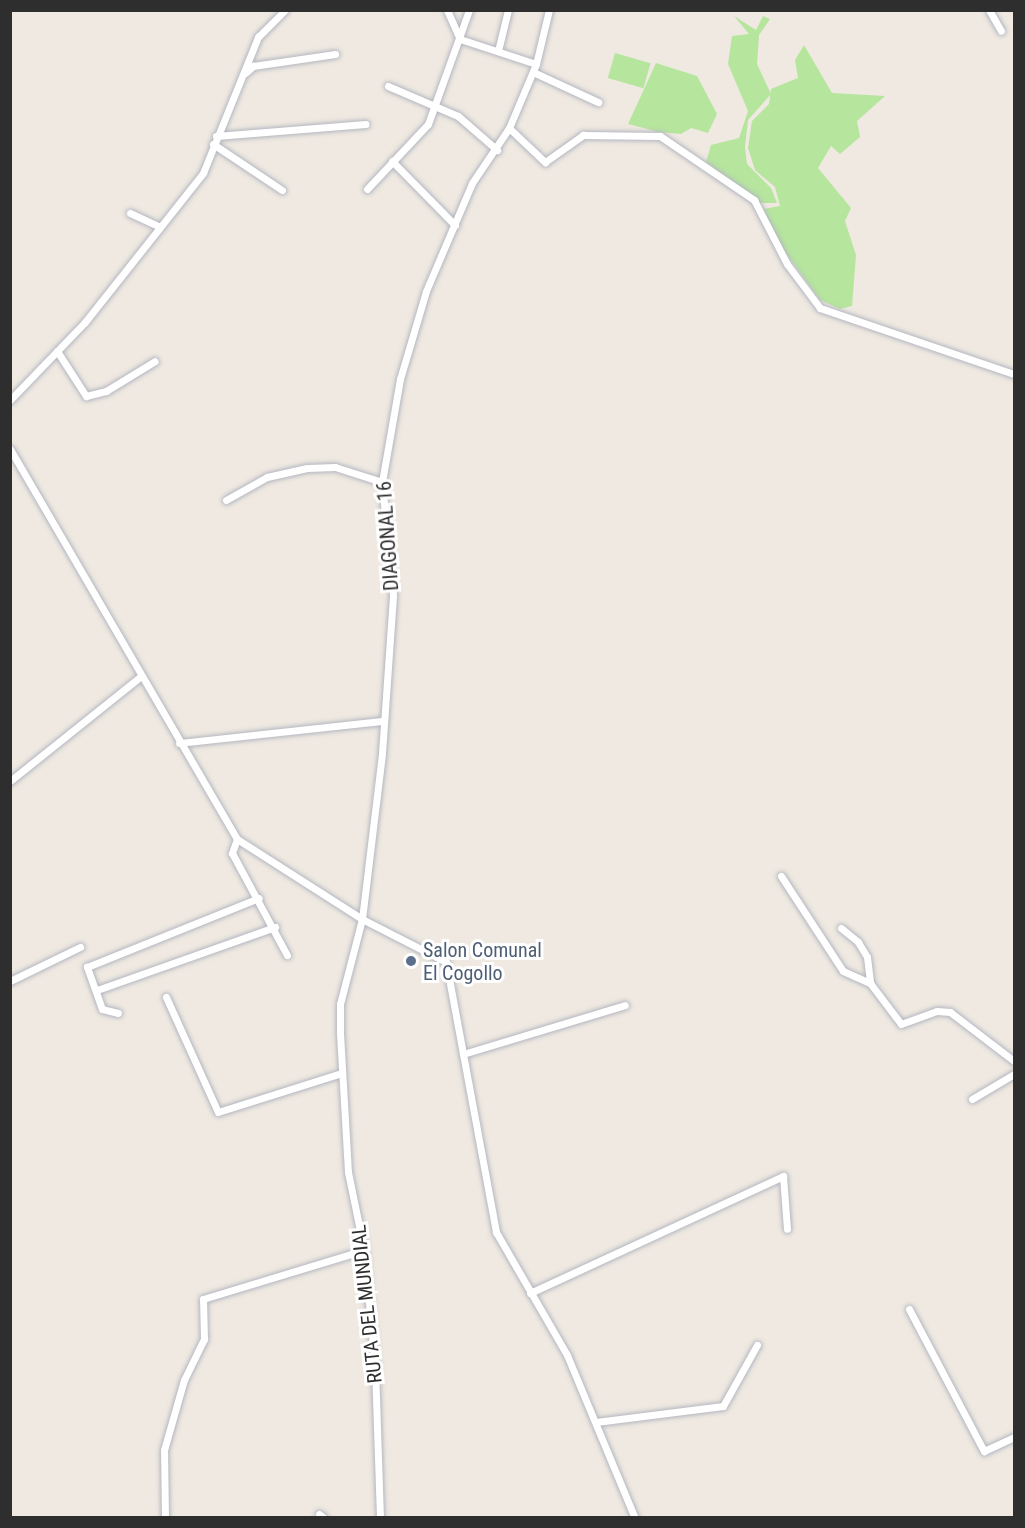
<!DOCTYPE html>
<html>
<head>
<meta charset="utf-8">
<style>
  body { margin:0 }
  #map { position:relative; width:1025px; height:1528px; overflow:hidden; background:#efe9e1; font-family:"Roboto Condensed",sans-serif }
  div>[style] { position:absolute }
  .green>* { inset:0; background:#b6e59e; transform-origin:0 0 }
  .roads { filter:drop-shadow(0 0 2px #b4b7c1) drop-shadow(0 0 2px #b4b7c1) }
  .minor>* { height:7px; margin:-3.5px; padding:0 3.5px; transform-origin:3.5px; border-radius:3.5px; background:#fff }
  .dots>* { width:16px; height:16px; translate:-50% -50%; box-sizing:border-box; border:3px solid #fff; border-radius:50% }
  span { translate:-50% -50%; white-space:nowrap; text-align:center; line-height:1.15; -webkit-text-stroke:6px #fff; paint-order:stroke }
  .street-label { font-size:20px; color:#2e2e2e }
  .service-label { font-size:20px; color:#4e5e75 }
  .left { translate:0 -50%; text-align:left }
  .frame { position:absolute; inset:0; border:12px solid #2e2e2e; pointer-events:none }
</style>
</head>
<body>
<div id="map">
  <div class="green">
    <div style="clip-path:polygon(734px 16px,756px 30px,763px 16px,770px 19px,759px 35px,757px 64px,771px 94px,748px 120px,745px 147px,747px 164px,771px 188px,777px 203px,760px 203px,706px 162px,711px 145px,739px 138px,748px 111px,728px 64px,732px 36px,749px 34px)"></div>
    <div style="clip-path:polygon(804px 45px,832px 93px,885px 96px,857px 121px,860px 137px,840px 154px,831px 146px,818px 168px,851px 208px,845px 221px,856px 255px,852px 306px,840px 309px,820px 300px,783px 249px,763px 209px,780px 206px,775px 187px,755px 170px,748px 148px,752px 121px,769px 104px,771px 89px,798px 78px,795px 60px)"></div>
    <div style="left:615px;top:53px;width:37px;height:26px;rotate:16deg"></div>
    <div style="clip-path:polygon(656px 63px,697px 76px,717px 114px,708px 133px,691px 128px,681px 134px,659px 132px,628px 124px)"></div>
  </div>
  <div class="roads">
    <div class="minor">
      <div style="left:447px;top:10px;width:32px;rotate:66deg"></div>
      <div style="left:460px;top:39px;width:80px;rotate:18.2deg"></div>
      <div style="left:989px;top:10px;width:24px;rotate:60deg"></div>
      <div style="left:498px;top:51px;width:42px;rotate:-76.3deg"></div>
      <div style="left:533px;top:72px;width:72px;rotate:24.8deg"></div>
      <div style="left:245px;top:73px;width:11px;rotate:-41deg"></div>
      <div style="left:253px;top:66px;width:83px;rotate:-8.3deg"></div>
      <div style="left:388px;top:86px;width:76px;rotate:23.2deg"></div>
      <div style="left:458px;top:116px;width:52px;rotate:41.1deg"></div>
      <div style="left:509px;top:128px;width:50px;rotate:43.4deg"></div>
      <div style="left:545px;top:162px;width:47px;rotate:-35.4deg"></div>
      <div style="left:583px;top:135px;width:77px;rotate:0.7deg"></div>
      <div style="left:660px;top:136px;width:114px;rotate:34.2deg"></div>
      <div style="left:754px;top:200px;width:72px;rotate:62.7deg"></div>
      <div style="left:787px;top:264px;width:55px;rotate:53.1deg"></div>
      <div style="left:820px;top:308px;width:205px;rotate:18.8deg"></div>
      <div style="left:216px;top:136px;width:150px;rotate:-4.6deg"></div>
      <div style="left:213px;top:144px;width:83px;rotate:33.7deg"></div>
      <div style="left:392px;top:161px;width:90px;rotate:45.5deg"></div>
      <div style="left:367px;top:189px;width:89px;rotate:-46.8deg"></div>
      <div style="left:428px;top:124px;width:121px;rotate:-70.2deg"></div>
      <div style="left:130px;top:213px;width:33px;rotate:25deg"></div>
      <div style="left:57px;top:351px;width:54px;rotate:57.2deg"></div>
      <div style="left:86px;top:396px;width:21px;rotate:-14deg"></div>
      <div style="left:106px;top:391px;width:57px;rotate:-31.5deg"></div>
      <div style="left:10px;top:400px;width:108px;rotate:-46.1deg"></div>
      <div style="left:85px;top:322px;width:190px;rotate:-51.6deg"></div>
      <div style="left:203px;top:173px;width:147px;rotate:-68deg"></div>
      <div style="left:258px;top:37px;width:38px;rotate:-45deg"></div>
      <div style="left:10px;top:449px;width:451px;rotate:59.8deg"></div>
      <div style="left:237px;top:839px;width:148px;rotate:32.6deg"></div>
      <div style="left:362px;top:919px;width:94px;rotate:27.1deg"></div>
      <div style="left:446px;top:962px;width:275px;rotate:79.5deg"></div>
      <div style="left:496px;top:1232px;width:142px;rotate:60deg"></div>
      <div style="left:567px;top:1355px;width:177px;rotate:67.4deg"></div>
      <div style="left:226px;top:500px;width:47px;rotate:-29.3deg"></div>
      <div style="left:267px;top:477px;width:41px;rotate:-12.7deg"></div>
      <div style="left:307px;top:468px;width:28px;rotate:-2deg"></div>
      <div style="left:335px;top:467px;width:49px;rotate:17.7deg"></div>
      <div style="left:179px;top:743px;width:205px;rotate:-6.2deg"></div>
      <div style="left:10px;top:781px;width:166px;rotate:-38.7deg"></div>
      <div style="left:237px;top:839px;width:15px;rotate:110deg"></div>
      <div style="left:232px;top:853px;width:116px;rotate:61.7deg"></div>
      <div style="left:781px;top:876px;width:113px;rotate:56.9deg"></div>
      <div style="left:843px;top:971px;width:30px;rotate:24deg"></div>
      <div style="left:841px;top:928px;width:22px;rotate:39deg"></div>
      <div style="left:858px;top:942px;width:17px;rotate:59deg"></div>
      <div style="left:867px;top:957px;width:26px;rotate:83deg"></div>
      <div style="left:870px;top:983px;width:51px;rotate:52.9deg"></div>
      <div style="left:901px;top:1024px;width:38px;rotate:-20deg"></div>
      <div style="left:937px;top:1011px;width:13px;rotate:4deg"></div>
      <div style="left:950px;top:1012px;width:81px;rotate:37.4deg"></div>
      <div style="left:10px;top:981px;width:78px;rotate:-25.9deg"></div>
      <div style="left:97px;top:990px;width:189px;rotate:-19.5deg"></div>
      <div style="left:166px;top:997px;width:126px;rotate:65.7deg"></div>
      <div style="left:218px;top:1112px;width:130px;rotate:-17.5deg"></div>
      <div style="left:118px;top:1013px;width:16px;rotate:-166deg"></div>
      <div style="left:102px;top:1009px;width:45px;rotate:-109.7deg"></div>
      <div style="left:87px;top:967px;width:185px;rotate:-21.9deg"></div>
      <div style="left:463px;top:1054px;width:169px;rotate:-16.8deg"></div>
      <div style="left:972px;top:1099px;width:49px;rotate:-30.8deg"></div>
      <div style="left:530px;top:1293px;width:279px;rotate:-24.8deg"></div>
      <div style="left:783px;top:1176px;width:53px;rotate:85.7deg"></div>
      <div style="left:909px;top:1309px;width:161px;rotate:62.2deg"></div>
      <div style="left:984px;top:1451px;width:33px;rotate:-25deg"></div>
      <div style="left:596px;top:1422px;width:128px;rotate:-7.2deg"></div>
      <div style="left:723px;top:1406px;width:70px;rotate:-60.9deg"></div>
      <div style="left:319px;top:1514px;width:6px;rotate:39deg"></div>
      <div style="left:165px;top:1518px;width:68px;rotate:-90.8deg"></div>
      <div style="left:164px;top:1450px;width:73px;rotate:-74.1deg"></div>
      <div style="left:184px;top:1380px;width:46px;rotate:-64deg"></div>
      <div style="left:204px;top:1339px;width:40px;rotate:-91.4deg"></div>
      <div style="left:203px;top:1299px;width:168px;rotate:-16.9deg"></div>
      <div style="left:380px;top:1518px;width:152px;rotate:-91.9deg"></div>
      <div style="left:375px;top:1366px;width:117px;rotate:-95.4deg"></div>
      <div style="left:364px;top:1250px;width:80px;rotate:-101.6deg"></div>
      <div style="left:348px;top:1172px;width:140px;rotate:-93.3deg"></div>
      <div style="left:340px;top:1032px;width:28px;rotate:-90deg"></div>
      <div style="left:340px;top:1004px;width:88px;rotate:-75.5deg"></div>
      <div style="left:362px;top:919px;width:167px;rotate:-83.1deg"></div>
      <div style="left:382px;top:753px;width:158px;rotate:-86deg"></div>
      <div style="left:393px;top:595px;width:114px;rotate:-95.6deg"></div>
      <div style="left:382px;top:482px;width:105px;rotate:-80.1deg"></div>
      <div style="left:400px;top:379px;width:92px;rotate:-73.5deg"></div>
      <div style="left:426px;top:291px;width:117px;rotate:-66.9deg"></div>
      <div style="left:472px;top:183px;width:66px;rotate:-56.1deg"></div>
      <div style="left:509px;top:128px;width:69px;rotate:-67.1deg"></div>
      <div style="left:536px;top:64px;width:56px;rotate:-76.5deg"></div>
    </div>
  </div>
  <div class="dots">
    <div style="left:411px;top:961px;background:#5c6f8a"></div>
  </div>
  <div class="street-label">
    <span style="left:388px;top:536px;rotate:-94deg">DIAGONAL 16</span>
    <span style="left:367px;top:1304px;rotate:-96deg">RUTA DEL MUNDIAL</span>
  </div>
  <div class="service-label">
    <span class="left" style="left:423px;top:962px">Salon Comunal<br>El Cogollo</span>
  </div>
  <div class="frame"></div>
</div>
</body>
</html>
